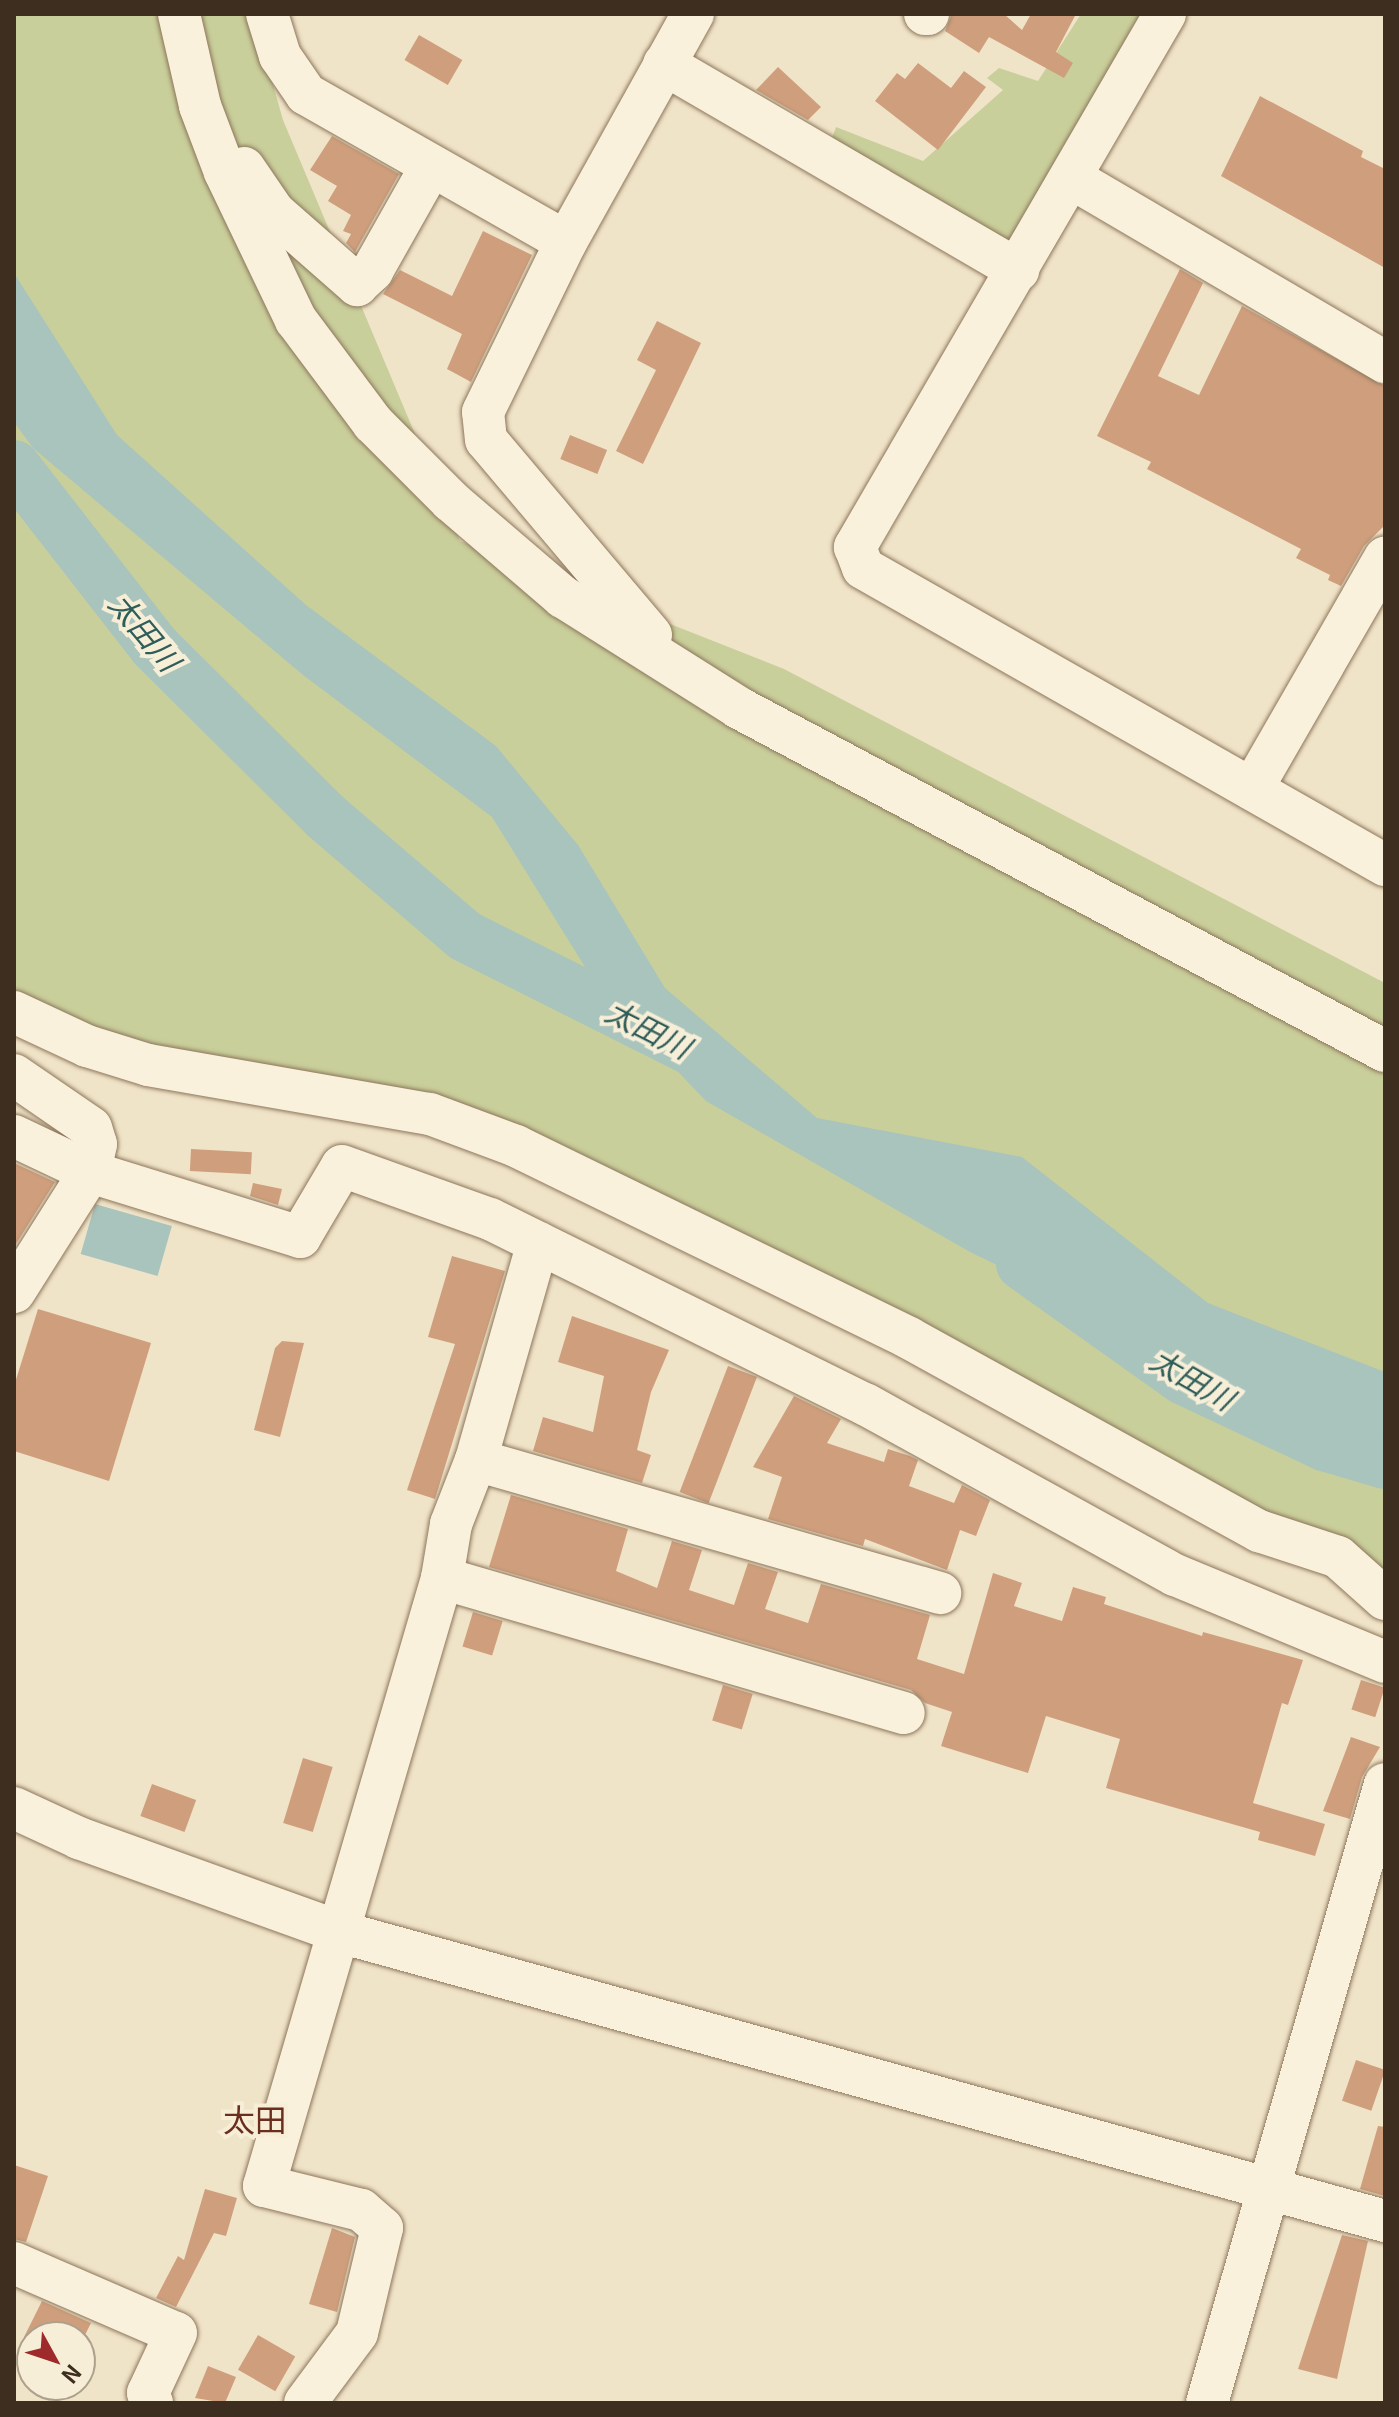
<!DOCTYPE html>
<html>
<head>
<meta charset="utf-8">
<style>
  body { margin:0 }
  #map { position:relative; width:1399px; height:2417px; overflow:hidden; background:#f0e4c8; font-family:Georgia,"Noto Sans JP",serif }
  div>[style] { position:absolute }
  .green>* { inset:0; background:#c9cf9b }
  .water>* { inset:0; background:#a9c4bc; transform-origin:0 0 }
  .river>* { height:52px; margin:-26px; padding:0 26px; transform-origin:26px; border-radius:26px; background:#a9c4bc }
  .building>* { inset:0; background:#cf9f7d; transform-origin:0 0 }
  .roads { filter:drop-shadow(0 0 2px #8d765c) drop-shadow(0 0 2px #8d765c) }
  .minor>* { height:42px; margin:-21px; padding:0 21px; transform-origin:21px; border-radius:21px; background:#faf1dc }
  span { translate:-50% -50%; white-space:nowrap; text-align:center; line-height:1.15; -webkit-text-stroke:8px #f7eed8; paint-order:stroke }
  .water-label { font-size:30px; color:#2f5d5a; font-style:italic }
  .quarter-label { font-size:32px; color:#6b2e1e }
  .frame { position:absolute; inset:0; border:16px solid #3d2e20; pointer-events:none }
  .north { position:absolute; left:16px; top:2321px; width:80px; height:80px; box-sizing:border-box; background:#f7eed8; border:2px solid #ada18e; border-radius:50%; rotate:130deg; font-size:22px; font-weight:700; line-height:32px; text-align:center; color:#3d2e20 }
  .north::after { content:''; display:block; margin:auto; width:28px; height:36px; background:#9e2a2b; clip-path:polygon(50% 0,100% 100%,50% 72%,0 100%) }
</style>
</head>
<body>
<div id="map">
  <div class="green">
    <div style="clip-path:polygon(14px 14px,253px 14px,283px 120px,460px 541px,784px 669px,1385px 983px,1385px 1571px,405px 1109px,87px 1046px,14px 1005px)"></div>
    <div style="clip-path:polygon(1081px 14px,1149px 14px,1011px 254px,825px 157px,836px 127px,923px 161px,1003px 90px,987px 78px,999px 68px,1038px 81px)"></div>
  </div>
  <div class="water">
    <div style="clip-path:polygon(14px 273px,117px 435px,306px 605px,496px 746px,578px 845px,665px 988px,817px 1118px,1022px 1157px,1208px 1303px,1385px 1372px,1385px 1446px,1315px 1419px,970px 1252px,706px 1101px,598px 988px,492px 817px,303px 675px,33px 448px,14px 422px)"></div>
    <div style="left:95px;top:1204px;width:80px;height:52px;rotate:16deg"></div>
  </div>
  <div class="river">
    <div style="left:14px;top:466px;width:229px;rotate:52.1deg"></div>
    <div style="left:155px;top:647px;width:240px;rotate:44.8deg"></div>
    <div style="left:325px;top:816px;width:184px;rotate:40.6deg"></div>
    <div style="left:465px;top:936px;width:250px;rotate:26.6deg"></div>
    <div style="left:1022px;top:1264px;width:199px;rotate:35.4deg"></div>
    <div style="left:1184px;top:1379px;width:155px;rotate:25.2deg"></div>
    <div style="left:1324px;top:1445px;width:64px;rotate:16.4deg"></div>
  </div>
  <div class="building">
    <div style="clip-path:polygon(952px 14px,1004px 14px,1022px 30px,1031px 14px,1076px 14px,1056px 52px,1073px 63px,1064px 78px,989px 37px,979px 53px,945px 31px)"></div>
    <div style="left:419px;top:35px;width:50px;height:29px;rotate:30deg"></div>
    <div style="clip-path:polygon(918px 63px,951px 88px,964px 71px,986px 87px,938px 150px,875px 101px,897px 73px,905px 79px)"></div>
    <div style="clip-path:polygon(778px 67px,821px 107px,808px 120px,756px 90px)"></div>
    <div style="clip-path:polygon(1260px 96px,1363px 151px,1361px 157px,1385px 169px,1385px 268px,1221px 176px)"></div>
    <div style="clip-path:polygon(332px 136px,399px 174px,355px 252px,346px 243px,351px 234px,343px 231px,351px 215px,328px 201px,337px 186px,310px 170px)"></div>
    <div style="clip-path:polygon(483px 231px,532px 255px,471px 382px,447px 369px,462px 334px,383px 294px,400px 270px,452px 296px)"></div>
    <div style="clip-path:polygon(1180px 269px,1203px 283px,1158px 376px,1199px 395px,1242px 306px,1385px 386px,1385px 525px,1364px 546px,1341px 586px,1328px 580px,1330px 575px,1296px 558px,1301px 549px,1147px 469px,1151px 462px,1097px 436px)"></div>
    <div style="clip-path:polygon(657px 321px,701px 343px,643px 464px,616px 451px,656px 370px,637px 360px)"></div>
    <div style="left:570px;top:435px;width:40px;height:26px;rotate:22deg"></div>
    <div style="left:191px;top:1149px;width:61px;height:22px;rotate:3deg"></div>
    <div style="clip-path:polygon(14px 1163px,55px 1182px,14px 1247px)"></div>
    <div style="clip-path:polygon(253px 1183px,282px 1189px,278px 1205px,250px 1196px)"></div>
    <div style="clip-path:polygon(452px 1256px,505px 1271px,435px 1499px,407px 1490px,455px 1344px,428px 1337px)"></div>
    <div style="clip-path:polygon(38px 1309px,151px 1343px,109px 1481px,14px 1451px,14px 1386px)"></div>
    <div style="clip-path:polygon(572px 1316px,669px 1350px,651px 1392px,637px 1450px,651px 1455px,642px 1483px,533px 1451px,543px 1417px,593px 1432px,604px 1376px,558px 1362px)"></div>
    <div style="clip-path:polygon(282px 1341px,304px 1343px,280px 1437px,254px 1430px,275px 1348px)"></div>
    <div style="left:728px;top:1366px;width:31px;height:135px;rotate:21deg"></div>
    <div style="clip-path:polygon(794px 1396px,841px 1419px,827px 1443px,884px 1462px,888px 1449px,910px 1456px,918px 1460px,909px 1486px,954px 1503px,962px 1485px,990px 1500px,976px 1536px,960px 1530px,947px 1570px,865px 1539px,863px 1546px,768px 1519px,782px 1477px,753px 1467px)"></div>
    <div style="clip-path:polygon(511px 1495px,628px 1529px,616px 1571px,657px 1588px,672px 1541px,702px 1550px,689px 1590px,734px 1605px,748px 1563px,778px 1572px,765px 1609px,808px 1623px,821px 1584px,930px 1615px,917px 1659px,964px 1674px,993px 1573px,1022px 1583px,1014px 1606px,1062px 1621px,1073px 1587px,1106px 1597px,1104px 1604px,1202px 1636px,1203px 1632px,1303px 1660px,1288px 1705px,1282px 1703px,1253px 1803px,1325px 1824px,1315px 1856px,1258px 1840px,1260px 1832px,1106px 1788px,1120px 1739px,1046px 1716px,1028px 1773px,941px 1746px,952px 1712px,925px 1703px,911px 1690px,489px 1567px)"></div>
    <div style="left:473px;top:1612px;width:31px;height:36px;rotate:17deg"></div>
    <div style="left:1361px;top:1680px;width:25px;height:31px;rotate:18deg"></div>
    <div style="left:723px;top:1685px;width:31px;height:37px;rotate:17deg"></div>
    <div style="clip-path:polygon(1351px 1737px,1380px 1747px,1362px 1777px,1350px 1819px,1323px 1811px)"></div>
    <div style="left:303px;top:1758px;width:31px;height:68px;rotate:17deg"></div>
    <div style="left:152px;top:1784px;width:47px;height:34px;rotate:20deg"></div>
    <div style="left:1356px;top:2060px;width:31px;height:43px;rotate:19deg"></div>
    <div style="clip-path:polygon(1378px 2126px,1385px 2127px,1385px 2196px,1360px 2189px)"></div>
    <div style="clip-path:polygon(14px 2165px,48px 2176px,26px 2242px,14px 2239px)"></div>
    <div style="clip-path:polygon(205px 2189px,237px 2198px,226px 2236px,214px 2233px,176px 2307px,156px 2298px,178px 2256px,184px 2260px)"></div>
    <div style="clip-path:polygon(332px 2228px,355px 2237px,337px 2312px,309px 2304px)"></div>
    <div style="clip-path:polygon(1342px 2235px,1368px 2241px,1337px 2379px,1298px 2369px)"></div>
    <div style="clip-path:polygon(42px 2301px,91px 2323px,84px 2337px,24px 2337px)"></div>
    <div style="left:258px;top:2335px;width:43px;height:40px;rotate:30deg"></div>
    <div style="clip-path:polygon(208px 2366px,236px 2377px,225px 2403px,195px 2398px)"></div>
  </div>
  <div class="roads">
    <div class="minor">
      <div style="left:179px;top:14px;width:94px;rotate:77.1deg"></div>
      <div style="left:200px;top:106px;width:71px;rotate:69.3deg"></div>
      <div style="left:225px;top:172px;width:164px;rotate:64.4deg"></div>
      <div style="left:296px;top:320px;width:129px;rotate:53.2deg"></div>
      <div style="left:373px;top:423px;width:110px;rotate:45deg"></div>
      <div style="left:451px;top:501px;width:148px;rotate:40.6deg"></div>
      <div style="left:563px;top:597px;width:208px;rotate:32.2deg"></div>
      <div style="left:739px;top:708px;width:731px;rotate:27.97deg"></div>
      <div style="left:267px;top:14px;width:44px;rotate:72.8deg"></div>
      <div style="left:280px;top:56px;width:46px;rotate:55.6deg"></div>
      <div style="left:306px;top:94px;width:299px;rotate:29.6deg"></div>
      <div style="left:925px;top:14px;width:3px"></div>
      <div style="left:1165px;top:14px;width:617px;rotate:120.18deg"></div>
      <div style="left:855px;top:547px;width:22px;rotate:69deg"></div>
      <div style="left:863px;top:568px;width:601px;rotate:29.64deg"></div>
      <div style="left:664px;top:64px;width:410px;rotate:30.2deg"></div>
      <div style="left:244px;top:168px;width:53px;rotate:55.7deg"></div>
      <div style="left:274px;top:212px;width:111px;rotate:41.3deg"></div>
      <div style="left:357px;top:285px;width:21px;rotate:-43deg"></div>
      <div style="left:372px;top:271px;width:118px;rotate:-60.6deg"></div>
      <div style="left:1073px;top:179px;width:362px;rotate:30.4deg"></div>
      <div style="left:651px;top:635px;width:255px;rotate:-130.2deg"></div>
      <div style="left:486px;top:440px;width:28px;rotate:-96deg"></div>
      <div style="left:483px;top:412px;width:189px;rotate:-64deg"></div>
      <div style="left:566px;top:242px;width:261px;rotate:-60.9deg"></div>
      <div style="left:1252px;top:789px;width:267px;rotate:-60.1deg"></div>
      <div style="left:14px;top:1012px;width:81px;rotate:25deg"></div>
      <div style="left:87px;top:1046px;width:64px;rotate:17.3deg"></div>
      <div style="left:148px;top:1065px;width:286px;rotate:9.9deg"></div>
      <div style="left:430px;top:1114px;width:92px;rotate:20.4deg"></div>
      <div style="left:516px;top:1146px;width:437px;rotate:26deg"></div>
      <div style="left:909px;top:1338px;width:400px;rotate:28.9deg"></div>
      <div style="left:1259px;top:1531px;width:83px;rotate:18.2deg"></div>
      <div style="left:1338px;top:1557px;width:63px;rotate:41.8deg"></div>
      <div style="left:14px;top:1075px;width:93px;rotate:34.5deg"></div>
      <div style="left:91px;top:1128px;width:17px;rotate:73deg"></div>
      <div style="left:96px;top:1144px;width:29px;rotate:102deg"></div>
      <div style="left:90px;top:1172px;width:142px;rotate:122.3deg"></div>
      <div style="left:14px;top:1136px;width:84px;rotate:25.3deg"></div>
      <div style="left:90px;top:1172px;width:220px;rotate:17.2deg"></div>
      <div style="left:300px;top:1237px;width:82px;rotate:-59.4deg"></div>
      <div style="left:342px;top:1166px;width:157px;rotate:19.7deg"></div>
      <div style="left:490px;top:1219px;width:418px;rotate:26.3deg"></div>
      <div style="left:865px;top:1404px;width:354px;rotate:28.9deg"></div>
      <div style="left:1175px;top:1575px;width:227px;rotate:22.5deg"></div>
      <div style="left:476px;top:1460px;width:483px;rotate:16deg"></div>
      <div style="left:442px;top:1578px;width:481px;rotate:16.3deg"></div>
      <div style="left:14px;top:1808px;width:72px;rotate:24.8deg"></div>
      <div style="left:79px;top:1838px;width:277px;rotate:19.8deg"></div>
      <div style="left:340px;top:1932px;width:1084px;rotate:15.46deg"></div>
      <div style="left:14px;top:2263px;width:176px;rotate:23.4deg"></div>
      <div style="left:176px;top:2333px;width:66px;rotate:115deg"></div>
      <div style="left:148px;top:2393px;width:11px;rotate:68deg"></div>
      <div style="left:305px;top:2403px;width:87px;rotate:-53.4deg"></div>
      <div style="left:357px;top:2333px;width:108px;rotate:-76.6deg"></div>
      <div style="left:382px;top:2228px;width:28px;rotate:-139deg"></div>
      <div style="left:361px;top:2210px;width:100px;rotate:-166.1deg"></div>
      <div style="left:264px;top:2186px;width:634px;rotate:-73.68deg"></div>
      <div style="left:442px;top:1578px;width:55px;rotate:-80.5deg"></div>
      <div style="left:451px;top:1524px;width:69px;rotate:-68.7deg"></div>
      <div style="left:476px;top:1460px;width:226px;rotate:-74.1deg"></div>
      <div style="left:1207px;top:2403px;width:644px;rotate:-73.96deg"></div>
    </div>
  </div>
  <div class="water-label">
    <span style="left:146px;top:631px;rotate:50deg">太田川</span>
    <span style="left:649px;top:1028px;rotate:27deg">太田川</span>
    <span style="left:1193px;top:1378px;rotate:30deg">太田川</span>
  </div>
  <div class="quarter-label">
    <span style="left:255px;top:2118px">太田</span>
  </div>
  <div class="frame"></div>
  <div class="north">N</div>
</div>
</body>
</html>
